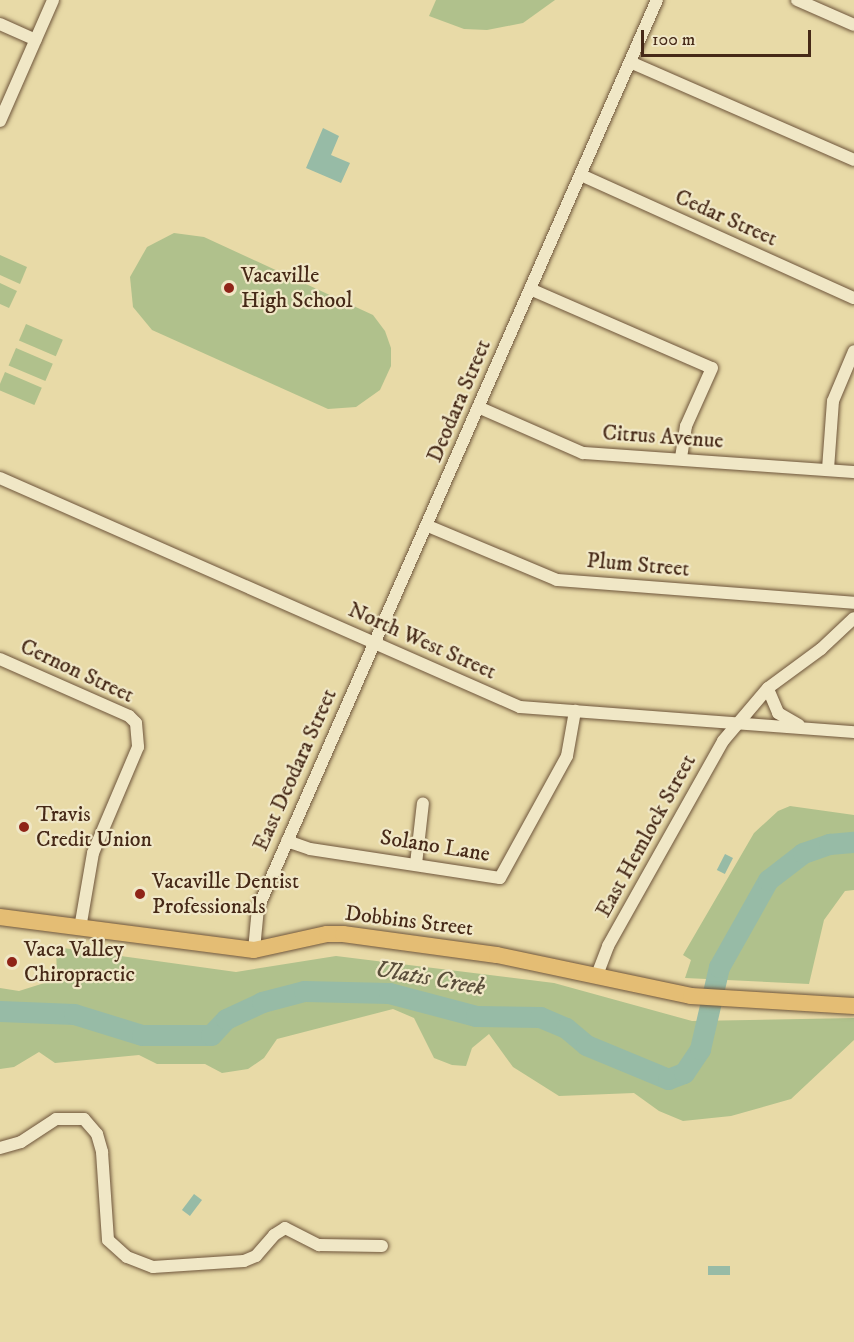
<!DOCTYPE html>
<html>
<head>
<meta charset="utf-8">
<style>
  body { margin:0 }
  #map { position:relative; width:854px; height:1342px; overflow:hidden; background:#e8daa7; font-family:"IM FELL DW Pica",serif }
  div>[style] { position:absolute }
  .green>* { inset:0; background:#b0c18c; transform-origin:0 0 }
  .water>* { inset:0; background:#97bba6; transform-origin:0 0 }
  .river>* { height:21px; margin:-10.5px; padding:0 10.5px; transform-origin:10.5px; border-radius:10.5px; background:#97bba6 }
  .roads { filter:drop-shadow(0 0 2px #6e553b) drop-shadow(0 0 2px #6e553b) }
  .minor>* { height:12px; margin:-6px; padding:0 6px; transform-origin:6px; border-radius:6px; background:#f0e7c6 }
  .major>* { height:16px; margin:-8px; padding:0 8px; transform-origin:8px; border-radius:8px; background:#e4bd74 }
  .dots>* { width:16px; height:16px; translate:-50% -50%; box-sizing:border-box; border:3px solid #f0e7c6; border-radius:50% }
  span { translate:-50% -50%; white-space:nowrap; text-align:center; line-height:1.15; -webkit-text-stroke:4.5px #f0e7c6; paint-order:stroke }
  .street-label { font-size:22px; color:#462917 }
  .poi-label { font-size:22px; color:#462917 }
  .left { translate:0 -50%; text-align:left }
  .water-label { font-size:24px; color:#5a4e3b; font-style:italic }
  .scale { position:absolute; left:641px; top:30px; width:170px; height:27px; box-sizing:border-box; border:3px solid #462917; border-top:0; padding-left:8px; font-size:18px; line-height:21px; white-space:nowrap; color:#462917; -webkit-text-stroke:4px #f0e7c6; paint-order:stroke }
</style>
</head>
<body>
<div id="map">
  <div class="green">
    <div style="clip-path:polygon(436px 0,555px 0,523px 23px,487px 30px,464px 29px,429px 16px)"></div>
    <div style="clip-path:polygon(174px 233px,204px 237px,373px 315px,385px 331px,391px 348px,391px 366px,380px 390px,356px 407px,328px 409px,152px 330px,133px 307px,130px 277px,147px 247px)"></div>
    <div style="clip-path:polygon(0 255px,27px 267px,20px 284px,0 275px)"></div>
    <div style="clip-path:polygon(0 283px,17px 291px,9px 308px,0 304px)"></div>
    <div style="left:26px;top:324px;width:40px;height:18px;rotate:23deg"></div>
    <div style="left:16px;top:348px;width:40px;height:19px;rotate:23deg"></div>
    <div style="left:5px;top:372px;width:40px;height:19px;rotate:23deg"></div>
    <div style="clip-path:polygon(790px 806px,854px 815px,854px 890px,845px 891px,824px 920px,809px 984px,685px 978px,691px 960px,683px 955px,754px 833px,778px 811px)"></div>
    <div style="clip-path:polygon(56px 947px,236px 972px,336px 956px,554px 983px,692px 1021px,854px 1018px,854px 1040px,791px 1099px,731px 1116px,683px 1121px,659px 1111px,634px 1093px,559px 1096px,513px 1067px,489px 1034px,472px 1048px,466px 1066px,452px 1065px,434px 1058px,414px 1018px,393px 1009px,277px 1039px,264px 1058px,248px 1069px,222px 1073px,205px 1064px,157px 1064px,139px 1055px,55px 1063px,39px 1052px,14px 1067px,0 1069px,0 988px,19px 991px,57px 979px)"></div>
  </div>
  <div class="water">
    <div style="clip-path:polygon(323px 128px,339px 136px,331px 155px,350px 163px,341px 183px,306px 168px)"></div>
    <div style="left:725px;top:854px;width:9px;height:18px;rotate:27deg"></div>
    <div style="left:194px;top:1194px;width:10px;height:20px;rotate:37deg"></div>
    <div style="left:730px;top:1266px;width:9px;height:22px;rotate:90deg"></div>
  </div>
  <div class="river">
    <div style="left:0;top:1011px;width:74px;rotate:2.3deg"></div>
    <div style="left:74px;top:1014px;width:71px;rotate:17.2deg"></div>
    <div style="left:142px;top:1035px;width:69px"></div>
    <div style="left:211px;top:1035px;width:22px;rotate:-47deg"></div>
    <div style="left:226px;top:1019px;width:40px;rotate:-25deg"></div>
    <div style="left:262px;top:1002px;width:43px;rotate:-14.7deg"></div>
    <div style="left:304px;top:991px;width:85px;rotate:1.3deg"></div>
    <div style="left:389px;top:993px;width:90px;rotate:14.8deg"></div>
    <div style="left:476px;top:1016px;width:64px;rotate:0.9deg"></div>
    <div style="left:540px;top:1017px;width:28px;rotate:23deg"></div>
    <div style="left:566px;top:1028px;width:26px;rotate:40deg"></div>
    <div style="left:586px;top:1045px;width:89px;rotate:22.5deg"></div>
    <div style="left:668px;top:1079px;width:17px;rotate:-21deg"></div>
    <div style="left:684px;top:1073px;width:29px;rotate:-56deg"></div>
    <div style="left:700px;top:1049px;width:84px;rotate:-77deg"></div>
    <div style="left:719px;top:967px;width:100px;rotate:-60.6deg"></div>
    <div style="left:768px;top:880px;width:44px;rotate:-37.6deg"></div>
    <div style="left:803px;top:853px;width:28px;rotate:-19deg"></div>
    <div style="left:829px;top:844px;width:25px;rotate:-5deg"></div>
  </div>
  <div class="roads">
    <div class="minor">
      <div style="left:797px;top:0;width:62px;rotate:23.7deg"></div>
      <div style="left:0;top:24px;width:39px;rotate:24deg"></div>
      <div style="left:630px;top:62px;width:244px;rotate:23.6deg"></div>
      <div style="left:0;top:121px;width:132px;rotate:-66.3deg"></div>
      <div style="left:581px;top:175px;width:299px;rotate:24.3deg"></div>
      <div style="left:530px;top:289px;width:198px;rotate:23.5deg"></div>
      <div style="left:712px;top:368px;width:64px;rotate:114.1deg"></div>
      <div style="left:686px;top:426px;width:33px;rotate:99deg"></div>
      <div style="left:478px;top:407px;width:115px;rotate:23.7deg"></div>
      <div style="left:583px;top:453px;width:272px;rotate:4deg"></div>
      <div style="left:828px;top:469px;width:68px;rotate:-85.8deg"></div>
      <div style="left:833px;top:401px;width:54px;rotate:-67.2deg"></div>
      <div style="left:0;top:478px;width:568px;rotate:23.77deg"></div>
      <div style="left:520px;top:707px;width:335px;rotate:4.3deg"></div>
      <div style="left:428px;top:526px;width:140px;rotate:22.7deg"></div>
      <div style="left:557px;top:580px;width:298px;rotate:4.4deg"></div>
      <div style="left:0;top:659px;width:141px;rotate:23.8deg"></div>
      <div style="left:129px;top:716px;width:10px;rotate:45deg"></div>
      <div style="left:136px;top:723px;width:24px;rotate:85deg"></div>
      <div style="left:138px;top:747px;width:115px;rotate:113deg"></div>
      <div style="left:93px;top:853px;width:76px;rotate:99.8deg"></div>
      <div style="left:768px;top:689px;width:26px;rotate:67deg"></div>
      <div style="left:778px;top:713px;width:24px;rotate:30deg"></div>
      <div style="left:287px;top:841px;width:24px;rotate:19deg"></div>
      <div style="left:310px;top:849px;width:192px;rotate:8.7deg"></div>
      <div style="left:500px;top:878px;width:139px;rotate:-61.2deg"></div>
      <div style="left:567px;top:756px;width:46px;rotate:-79.9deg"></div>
      <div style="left:416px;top:864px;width:61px;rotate:-83.5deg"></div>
      <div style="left:254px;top:950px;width:42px;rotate:-84.6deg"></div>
      <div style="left:258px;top:908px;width:992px;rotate:-66.28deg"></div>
      <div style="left:597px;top:975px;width:31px;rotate:-69deg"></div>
      <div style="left:608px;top:946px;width:235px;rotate:-60.7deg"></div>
      <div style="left:723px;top:741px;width:70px;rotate:-49.7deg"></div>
      <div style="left:768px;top:688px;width:66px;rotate:-36.3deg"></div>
      <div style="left:821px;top:649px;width:45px;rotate:-43.2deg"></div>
      <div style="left:0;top:1148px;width:22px;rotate:-16deg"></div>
      <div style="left:21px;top:1142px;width:42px;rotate:-33.3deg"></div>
      <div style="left:56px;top:1119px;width:28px"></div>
      <div style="left:84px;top:1119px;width:20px;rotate:49deg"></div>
      <div style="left:97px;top:1134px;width:19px;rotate:74deg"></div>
      <div style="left:102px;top:1152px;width:88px;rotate:86.1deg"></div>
      <div style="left:108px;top:1240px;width:25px;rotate:42deg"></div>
      <div style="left:127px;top:1257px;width:28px;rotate:21deg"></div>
      <div style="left:153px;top:1267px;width:91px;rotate:-3.8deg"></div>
      <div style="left:244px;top:1261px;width:13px;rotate:-23deg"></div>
      <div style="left:256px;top:1256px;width:28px;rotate:-49deg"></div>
      <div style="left:274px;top:1235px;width:13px;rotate:-32deg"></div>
      <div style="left:285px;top:1228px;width:38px;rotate:27deg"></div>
      <div style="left:319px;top:1245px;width:63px;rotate:0.9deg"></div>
    </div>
    <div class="major">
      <div style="left:0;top:917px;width:256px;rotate:7.4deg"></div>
      <div style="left:254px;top:950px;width:75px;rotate:-12.4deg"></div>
      <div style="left:327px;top:934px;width:16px"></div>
      <div style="left:343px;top:934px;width:155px;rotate:7.8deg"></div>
      <div style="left:497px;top:955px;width:198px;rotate:11.9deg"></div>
      <div style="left:691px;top:996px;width:163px;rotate:3.5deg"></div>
    </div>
  </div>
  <div class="dots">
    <div style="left:229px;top:288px;background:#8f2418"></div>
    <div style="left:24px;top:827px;background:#8f2418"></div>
    <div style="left:140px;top:894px;background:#8f2418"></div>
    <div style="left:12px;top:962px;background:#8f2418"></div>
  </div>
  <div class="street-label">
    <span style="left:726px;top:218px;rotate:24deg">Cedar Street</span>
    <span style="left:459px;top:401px;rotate:-67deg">Deodara Street</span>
    <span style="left:663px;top:437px;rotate:4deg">Citrus Avenue</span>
    <span style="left:638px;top:565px;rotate:5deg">Plum Street</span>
    <span style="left:422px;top:641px;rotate:24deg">North West Street</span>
    <span style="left:77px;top:671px;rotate:25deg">Cernon Street</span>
    <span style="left:295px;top:770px;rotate:-66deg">East Deodara Street</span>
    <span style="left:646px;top:836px;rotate:-61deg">East Hemlock Street</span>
    <span style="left:435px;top:846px;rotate:9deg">Solano Lane</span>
    <span style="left:409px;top:921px;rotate:7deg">Dobbins Street</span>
  </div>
  <div class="poi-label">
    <span class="left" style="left:241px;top:288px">Vacaville<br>High School</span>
    <span class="left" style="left:36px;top:827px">Travis<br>Credit Union</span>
    <span class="left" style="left:152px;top:894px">Vacaville Dentist<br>Professionals</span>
    <span class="left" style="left:24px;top:962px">Vaca Valley<br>Chiropractic</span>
  </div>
  <div class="water-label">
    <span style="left:430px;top:979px;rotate:10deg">Ulatis Creek</span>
  </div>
  <div class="scale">100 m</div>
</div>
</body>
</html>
